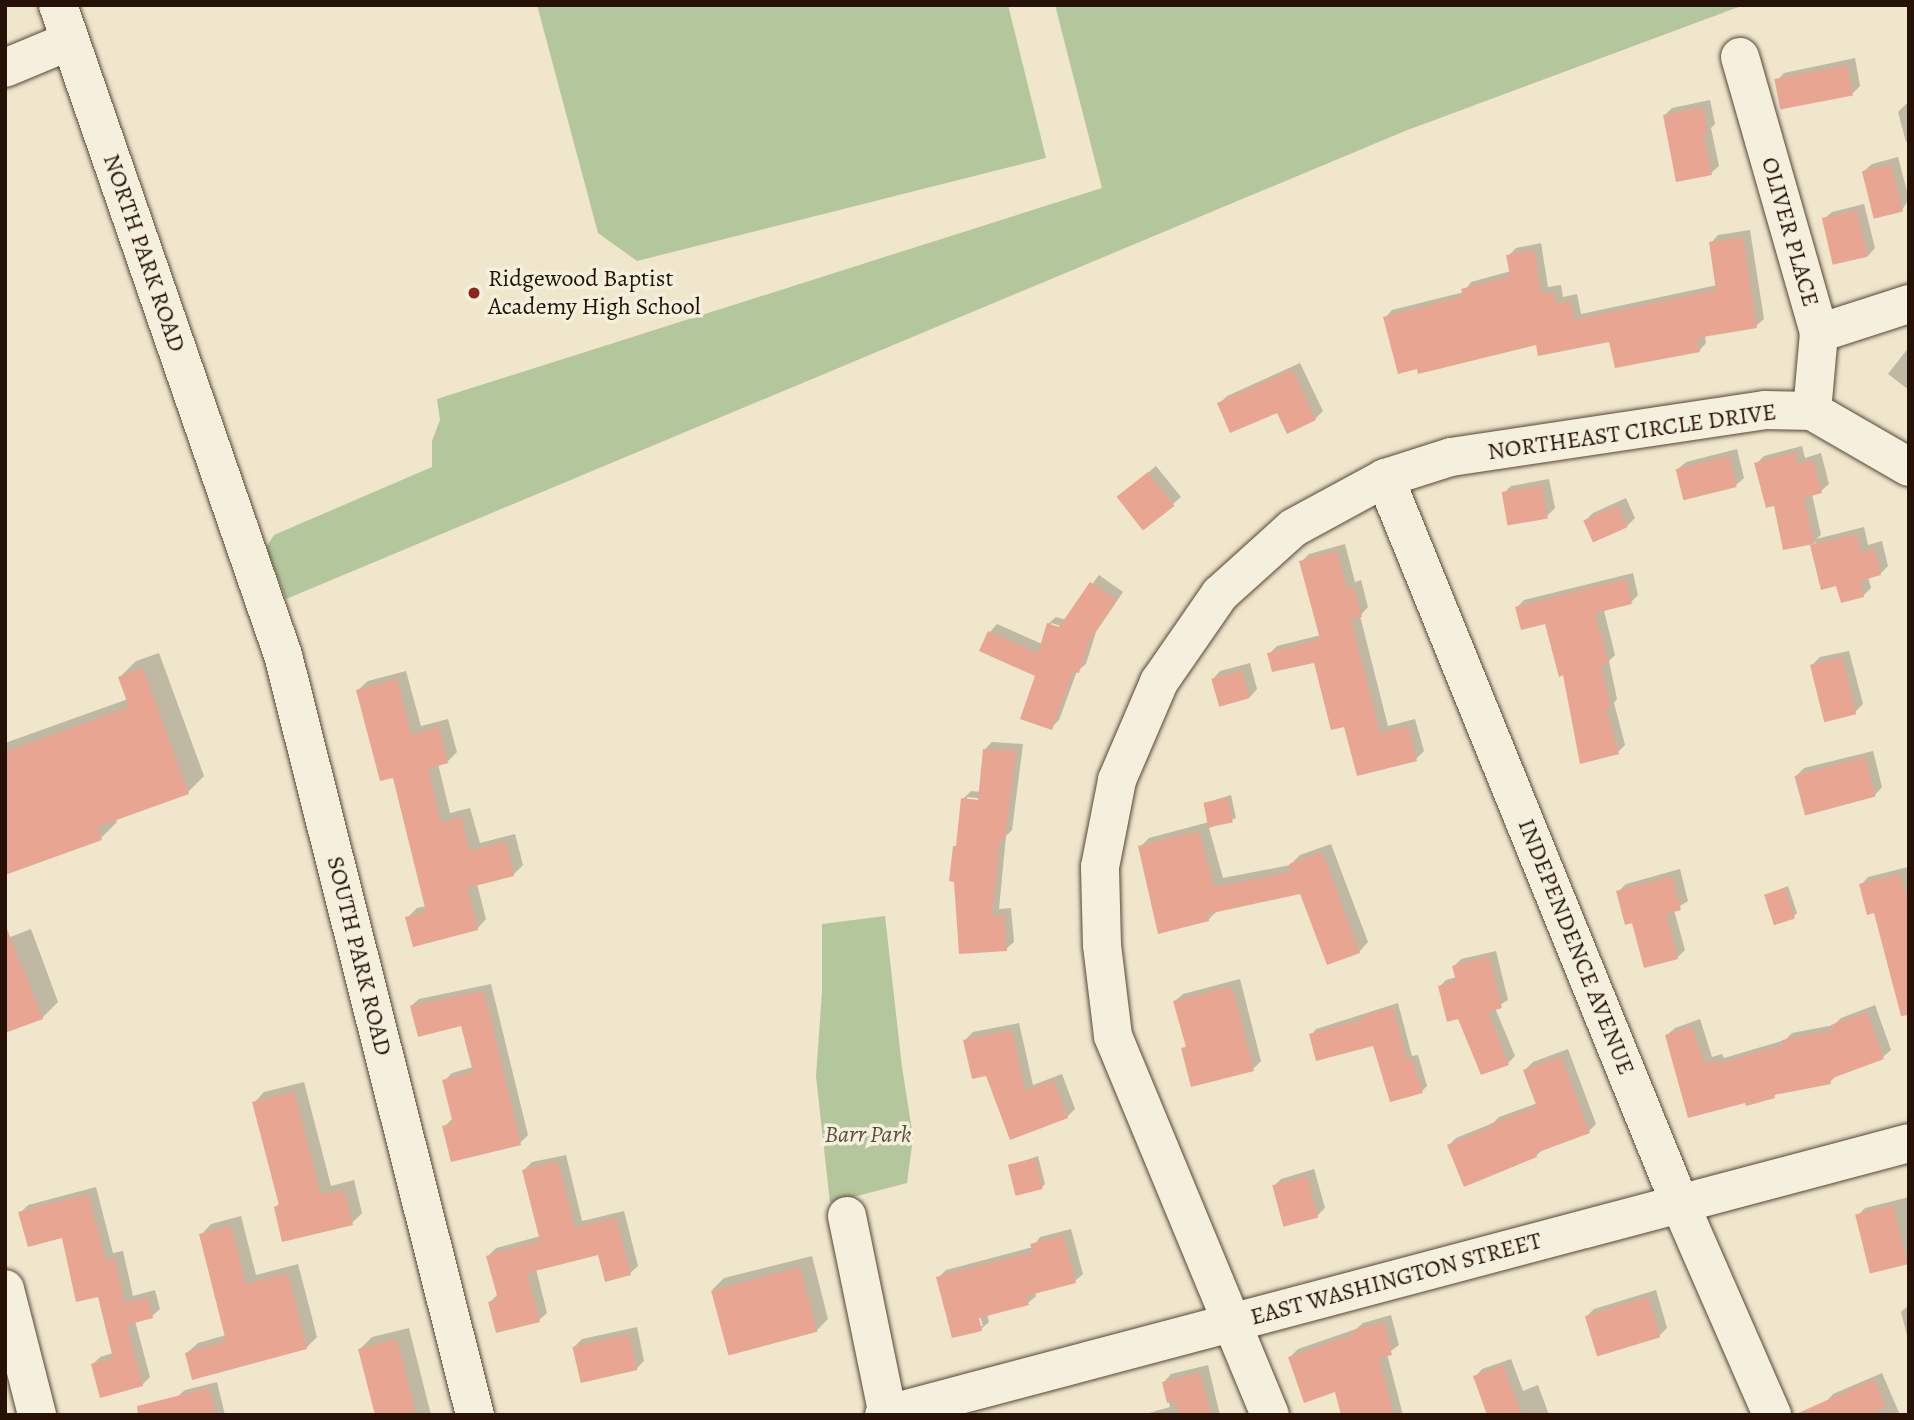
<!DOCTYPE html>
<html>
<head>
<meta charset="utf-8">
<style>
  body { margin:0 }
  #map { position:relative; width:1914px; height:1420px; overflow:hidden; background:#efe6cc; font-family:Alegreya,serif }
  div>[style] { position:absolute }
  .green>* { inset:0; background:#b3c69c }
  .shadow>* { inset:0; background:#0003 }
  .building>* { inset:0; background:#e8a692; transform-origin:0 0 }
  .roads { filter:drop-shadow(0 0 2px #594638) drop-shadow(0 0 2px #594638) }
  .minor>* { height:38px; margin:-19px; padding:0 19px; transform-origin:19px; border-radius:19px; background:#f5efde }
  .dots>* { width:19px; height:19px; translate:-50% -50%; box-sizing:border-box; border:4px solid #f5efde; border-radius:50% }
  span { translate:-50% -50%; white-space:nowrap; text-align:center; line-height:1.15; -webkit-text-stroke:7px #f5efde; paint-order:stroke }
  .street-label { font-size:24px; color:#271106 }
  .poi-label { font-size:24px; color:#271106 }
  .left { translate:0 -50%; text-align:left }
  .park-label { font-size:24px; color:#58503a; font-style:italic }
  .frame { position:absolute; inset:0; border:7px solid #271106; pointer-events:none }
</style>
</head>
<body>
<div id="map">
  <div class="green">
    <div style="clip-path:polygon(537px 5px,1008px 5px,1046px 158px,637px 261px,598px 233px)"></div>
    <div style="clip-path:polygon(1055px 5px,1744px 5px,1405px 131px,286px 599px,266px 547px,274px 535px,432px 467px,432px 441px,440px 420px,437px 399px,1102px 188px)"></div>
    <div style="clip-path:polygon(885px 916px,902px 1067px,913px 1137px,907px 1183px,830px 1203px,816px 1076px,822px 992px,822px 924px)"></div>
  </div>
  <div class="shadow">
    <div style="clip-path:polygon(1855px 58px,1860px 86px,1852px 94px,1777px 81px,1784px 73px)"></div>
    <div style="clip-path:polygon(1710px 100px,1715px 124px,1711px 128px,1719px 166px,1711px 173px,1664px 116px,1672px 108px)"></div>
    <div style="clip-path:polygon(1906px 104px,1909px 104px,1909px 141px,1906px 142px,1898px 112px)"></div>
    <div style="clip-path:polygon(1898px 157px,1909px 199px,1902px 210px,1864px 171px,1872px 164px)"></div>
    <div style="clip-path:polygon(1864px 204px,1875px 248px,1868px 256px,1824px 219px,1832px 212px)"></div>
    <div style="clip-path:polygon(1750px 230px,1764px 319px,1756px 326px,1705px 335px,1706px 343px,1699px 351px,1611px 340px,1537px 343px,1385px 318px,1392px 310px,1464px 292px,1471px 282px,1511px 271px,1508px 256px,1516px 248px,1541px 243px,1548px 287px,1561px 285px,1563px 297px,1577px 294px,1581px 314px,1717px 285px,1711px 243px,1718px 235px)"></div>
    <div style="clip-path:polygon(1909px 347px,1909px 390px,1888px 374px)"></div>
    <div style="clip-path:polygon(1300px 363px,1323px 411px,1315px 419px,1219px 404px,1227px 396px)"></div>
    <div style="clip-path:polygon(1802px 446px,1805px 458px,1821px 453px,1829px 484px,1821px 491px,1812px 494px,1821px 535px,1816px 539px,1864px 527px,1868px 545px,1882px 541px,1888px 566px,1880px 574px,1868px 577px,1871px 588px,1863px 596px,1838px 584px,1812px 546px,1816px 542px,1784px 548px,1775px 504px,1756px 464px,1764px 456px)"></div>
    <div style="clip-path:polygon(1737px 449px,1744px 478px,1736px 485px,1678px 469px,1686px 462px)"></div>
    <div style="clip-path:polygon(1156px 466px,1181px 497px,1173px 504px,1127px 490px)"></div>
    <div style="clip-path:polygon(1549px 479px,1555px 508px,1547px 516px,1504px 493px,1511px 486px)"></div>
    <div style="clip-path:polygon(1626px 498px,1635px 518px,1627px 526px,1585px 521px,1593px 513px)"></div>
    <div style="clip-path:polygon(1345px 544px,1355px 582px,1361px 580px,1368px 607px,1360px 616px,1388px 726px,1415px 719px,1424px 751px,1416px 759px,1345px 725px,1315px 661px,1269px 654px,1277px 646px,1321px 635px,1301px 562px,1309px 554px)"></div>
    <div style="clip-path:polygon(1633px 573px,1638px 595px,1631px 602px,1604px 611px,1615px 655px,1609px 661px,1617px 699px,1614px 703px,1625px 745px,1618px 752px,1564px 673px,1547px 622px,1517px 607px,1524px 600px)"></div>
    <div style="clip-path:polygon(evenodd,1099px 575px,1123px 592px,1096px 632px,1086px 664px,1077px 671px,1059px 720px,1051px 728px,1037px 675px,990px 632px,997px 624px,1042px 644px,1048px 624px,1056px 617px,1066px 620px,1099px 575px,1051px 623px,1068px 628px,1051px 626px,1051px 623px)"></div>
    <div style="clip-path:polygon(1849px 651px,1863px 704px,1855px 712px,1812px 665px,1820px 657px)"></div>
    <div style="clip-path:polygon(159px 653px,204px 776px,188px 792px,116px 818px,117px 822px,101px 838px,5px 873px,5px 743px,128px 699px,120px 677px,136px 661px)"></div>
    <div style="clip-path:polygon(1250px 663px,1257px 689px,1250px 697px,1213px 679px,1220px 671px)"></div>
    <div style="clip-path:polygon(406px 671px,421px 726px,448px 719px,457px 752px,447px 762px,438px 764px,450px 813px,470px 808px,480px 843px,515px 834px,523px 865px,513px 875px,477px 884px,486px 919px,477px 929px,407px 918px,417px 908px,427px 906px,394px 776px,358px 690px,368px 681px)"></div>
    <div style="clip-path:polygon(evenodd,992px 742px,1023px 744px,1012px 830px,1006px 836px,999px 909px,1011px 908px,1014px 942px,1006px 949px,954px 847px,958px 844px,963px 799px,971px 791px,981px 792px,984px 750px,992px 742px,967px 797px,987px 799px,987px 803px,967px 801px,967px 797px)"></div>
    <div style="clip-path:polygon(1873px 751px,1882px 787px,1875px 795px,1796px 776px,1804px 768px)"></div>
    <div style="clip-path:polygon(1231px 795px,1236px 818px,1209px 828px,1223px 878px,1290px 865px,1300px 855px,1331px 844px,1368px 942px,1359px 952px,1301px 892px,1218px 910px,1208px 920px,1140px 847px,1149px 838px,1209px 822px,1205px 803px)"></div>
    <div style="clip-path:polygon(1908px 867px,1909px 871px,1909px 983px,1861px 885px,1868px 877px)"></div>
    <div style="clip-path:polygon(1680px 869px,1688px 901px,1674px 910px,1685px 950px,1677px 958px,1633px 921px,1618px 892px,1626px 884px)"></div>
    <div style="clip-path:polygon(1788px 886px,1797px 913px,1794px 916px,1766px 895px)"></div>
    <div style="clip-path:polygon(31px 929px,58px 1002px,42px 1018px,5px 939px)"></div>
    <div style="clip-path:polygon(1496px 951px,1508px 1000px,1495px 1008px,1515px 1056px,1508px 1063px,1459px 1017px,1440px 986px,1446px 980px,1457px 977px,1454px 966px,1461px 959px)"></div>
    <div style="clip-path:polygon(1240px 979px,1261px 1061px,1253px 1069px,1183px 1049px,1187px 1045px,1175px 1001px,1183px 994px)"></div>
    <div style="clip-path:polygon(491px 984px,528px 1135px,520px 1143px,444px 1127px,453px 1118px,444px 1081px,452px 1073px,473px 1067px,462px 1024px,411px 1006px,419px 999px)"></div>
    <div style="clip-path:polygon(1398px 1003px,1412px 1056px,1418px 1055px,1427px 1086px,1422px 1091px,1374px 1043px,1311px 1035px,1316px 1029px)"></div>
    <div style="clip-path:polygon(1875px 1005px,1891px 1050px,1883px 1057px,1838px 1074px,1830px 1082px,1779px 1092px,1774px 1096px,1747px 1104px,1667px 1035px,1675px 1028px,1700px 1019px,1712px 1057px,1722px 1054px,1724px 1058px,1785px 1040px,1792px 1033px,1834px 1025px,1841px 1018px)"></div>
    <div style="clip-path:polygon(1019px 1023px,1033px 1085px,1062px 1074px,1075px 1109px,1067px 1117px,987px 1074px,965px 1040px,973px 1032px)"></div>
    <div style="clip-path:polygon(1568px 1049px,1596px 1124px,1589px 1131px,1544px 1148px,1536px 1156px,1449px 1145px,1456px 1138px,1493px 1123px,1499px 1117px,1538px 1103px,1525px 1070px,1533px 1062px)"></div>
    <div style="clip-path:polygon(304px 1082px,331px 1186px,354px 1180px,362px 1213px,352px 1223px,276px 1207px,280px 1203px,254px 1103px,264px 1092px)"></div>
    <div style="clip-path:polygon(566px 1155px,582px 1221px,624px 1211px,638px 1266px,630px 1273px,600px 1252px,536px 1269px,547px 1313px,539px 1320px,490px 1302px,498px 1294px,488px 1256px,496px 1248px,541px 1236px,524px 1170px,532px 1162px)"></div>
    <div style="clip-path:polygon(1038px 1156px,1045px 1184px,1042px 1187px,1010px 1166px)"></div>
    <div style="clip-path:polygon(1314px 1169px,1325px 1208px,1317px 1216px,1274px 1186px,1281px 1179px)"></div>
    <div style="clip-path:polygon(96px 1187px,113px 1253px,123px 1251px,133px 1296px,155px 1290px,160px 1309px,152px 1316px,135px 1321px,150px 1377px,142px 1385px,93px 1364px,100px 1357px,113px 1353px,99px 1295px,63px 1236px,20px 1213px,28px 1205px)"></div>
    <div style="clip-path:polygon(1909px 1197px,1909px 1262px,1871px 1272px,1857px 1216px,1865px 1208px)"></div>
    <div style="clip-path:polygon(241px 1216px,256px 1275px,298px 1264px,317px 1337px,307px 1347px,194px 1378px,187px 1353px,198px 1343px,226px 1335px,201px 1235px,211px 1224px)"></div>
    <div style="clip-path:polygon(evenodd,1071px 1229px,1083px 1274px,1075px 1281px,1035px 1292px,1036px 1296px,1028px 1303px,987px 1314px,989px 1322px,981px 1329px,938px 1278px,946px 1270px,1033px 1247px,1040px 1237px,1071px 1229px,978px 1309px,983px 1326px,979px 1326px,978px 1309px)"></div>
    <div style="clip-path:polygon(812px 1256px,828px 1319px,816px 1331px,712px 1290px,724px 1278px)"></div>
    <div style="clip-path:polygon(1656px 1290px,1667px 1328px,1659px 1336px,1587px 1316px,1594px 1309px)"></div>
    <div style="clip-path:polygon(1909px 1305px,1909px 1343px,1901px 1312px)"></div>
    <div style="clip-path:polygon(1391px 1315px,1399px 1345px,1387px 1354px,1403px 1415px,1342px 1415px,1336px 1390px,1290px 1357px,1298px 1349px,1356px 1329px,1363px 1323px)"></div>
    <div style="clip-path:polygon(637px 1327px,644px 1361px,636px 1369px,574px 1347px,582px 1339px)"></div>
    <div style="clip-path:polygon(409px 1328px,431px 1415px,377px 1415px,360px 1349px,372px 1337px)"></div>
    <div style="clip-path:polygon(1511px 1359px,1523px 1391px,1538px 1385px,1549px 1415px,1489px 1415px,1475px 1377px,1482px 1369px)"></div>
    <div style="clip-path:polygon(1208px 1365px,1220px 1415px,1142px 1415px,1170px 1407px,1164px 1382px,1171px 1374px)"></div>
    <div style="clip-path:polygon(1882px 1373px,1900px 1415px,1831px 1415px,1826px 1402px,1833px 1394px)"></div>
    <div style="clip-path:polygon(217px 1382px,225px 1415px,182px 1415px,177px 1397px,185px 1390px)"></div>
  </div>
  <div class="building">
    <div style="left:1847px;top:65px;width:31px;height:74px;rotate:79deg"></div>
    <div style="clip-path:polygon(1703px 107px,1708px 133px,1703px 134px,1712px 175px,1676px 182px,1663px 115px)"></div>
    <div style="left:1891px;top:164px;width:49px;height:30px;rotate:76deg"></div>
    <div style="left:1857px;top:210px;width:48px;height:36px;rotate:77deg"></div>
    <div style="clip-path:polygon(1743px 237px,1757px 328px,1697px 338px,1700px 352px,1615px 368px,1609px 342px,1538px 356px,1536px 345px,1418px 374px,1417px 369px,1398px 374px,1383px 317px,1463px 296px,1461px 289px,1510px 276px,1506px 255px,1534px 250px,1541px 294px,1554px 292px,1556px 304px,1570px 301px,1574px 320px,1716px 290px,1709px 242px)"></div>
    <div style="clip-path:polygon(1292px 369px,1316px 420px,1287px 434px,1277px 413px,1230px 433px,1217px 403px)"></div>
    <div style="clip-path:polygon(1795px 452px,1798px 464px,1813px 460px,1822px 493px,1804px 498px,1814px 544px,1783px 550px,1774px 506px,1766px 508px,1754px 463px)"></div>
    <div style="left:1729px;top:456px;width:32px;height:55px;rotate:76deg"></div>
    <div style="left:1148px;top:472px;width:43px;height:40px;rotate:52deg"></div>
    <div style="left:1542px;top:485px;width:34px;height:41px;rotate:80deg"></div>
    <div style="left:1618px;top:505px;width:24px;height:38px;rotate:66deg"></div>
    <div style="clip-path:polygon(1856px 534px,1861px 552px,1874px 548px,1881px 575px,1860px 581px,1864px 597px,1841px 603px,1836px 586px,1821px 590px,1810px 545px)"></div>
    <div style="clip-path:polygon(1337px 551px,1347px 588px,1354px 587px,1362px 617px,1351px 619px,1380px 733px,1408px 726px,1417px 761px,1357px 776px,1344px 727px,1331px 730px,1314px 663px,1272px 672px,1267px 653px,1320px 639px,1299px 561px)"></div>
    <div style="clip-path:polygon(1626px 579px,1632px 604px,1595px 613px,1609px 664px,1601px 665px,1611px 708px,1606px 709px,1619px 754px,1580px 764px,1563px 675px,1559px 677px,1545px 624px,1521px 630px,1515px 607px)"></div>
    <div style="clip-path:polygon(1090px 582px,1117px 600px,1089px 641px,1079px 673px,1073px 672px,1052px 730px,1020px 719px,1035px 676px,979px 651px,988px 631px,1038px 653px,1047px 623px,1059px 627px)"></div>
    <div style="left:1842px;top:657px;width:59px;height:33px;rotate:76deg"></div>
    <div style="clip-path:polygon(143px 668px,189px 794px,97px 827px,102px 840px,5px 875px,5px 752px,129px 707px,118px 677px)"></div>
    <div style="left:1242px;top:670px;width:29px;height:32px;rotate:74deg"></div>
    <div style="clip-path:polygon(397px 679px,411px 735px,439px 727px,448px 763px,428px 769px,441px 822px,461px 817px,470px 851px,506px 842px,514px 876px,467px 888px,478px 930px,413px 947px,405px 917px,426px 912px,393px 778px,380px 781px,356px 690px)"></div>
    <div style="clip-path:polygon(983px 749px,1016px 751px,1005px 839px,1000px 839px,992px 916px,1004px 915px,1007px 951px,959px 954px,954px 882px,949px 881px,953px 846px,956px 846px,961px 798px,978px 800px)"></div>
    <div style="left:1865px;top:757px;width:41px;height:73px;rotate:75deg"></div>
    <div style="left:1228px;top:798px;width:25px;height:25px;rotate:79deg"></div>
    <div style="clip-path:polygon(1199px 831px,1214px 887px,1292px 872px,1289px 864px,1322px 852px,1360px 953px,1327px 965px,1300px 894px,1208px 914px,1209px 921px,1158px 934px,1138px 846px)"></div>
    <div style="clip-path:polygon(1900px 874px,1909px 907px,1909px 1015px,1901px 1016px,1874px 913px,1867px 915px,1859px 884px)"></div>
    <div style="clip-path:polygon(1672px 876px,1681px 910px,1666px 914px,1678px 959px,1644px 968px,1632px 923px,1625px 925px,1616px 891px)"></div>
    <div style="left:1785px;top:888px;width:32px;height:22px;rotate:72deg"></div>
    <div style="clip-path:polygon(5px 924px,43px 1019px,5px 1033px)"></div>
    <div style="clip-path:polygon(1489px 956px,1502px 1008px,1488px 1012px,1509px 1065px,1481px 1075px,1458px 1019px,1447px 1022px,1438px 986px,1456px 981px,1452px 966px)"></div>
    <div style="clip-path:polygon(1232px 986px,1254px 1071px,1191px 1087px,1181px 1048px,1186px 1047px,1173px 1001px)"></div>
    <div style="clip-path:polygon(484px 991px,521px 1145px,451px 1162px,442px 1126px,453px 1123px,442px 1080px,473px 1072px,461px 1026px,418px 1037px,410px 1006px)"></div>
    <div style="clip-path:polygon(1393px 1007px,1407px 1060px,1412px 1059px,1423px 1093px,1390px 1102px,1373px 1046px,1316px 1061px,1309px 1034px,1363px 1020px,1362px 1016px)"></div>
    <div style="clip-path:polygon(1867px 1012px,1884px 1059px,1830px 1079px,1831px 1084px,1774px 1095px,1775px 1098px,1746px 1106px,1745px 1103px,1688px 1118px,1665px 1035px,1692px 1026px,1704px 1063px,1715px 1060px,1716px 1064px,1783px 1045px,1782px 1040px,1833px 1030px,1831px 1025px)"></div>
    <div style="clip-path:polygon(1012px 1030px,1025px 1091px,1054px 1080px,1068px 1118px,1010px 1140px,986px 1076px,972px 1079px,963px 1040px)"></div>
    <div style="clip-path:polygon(1561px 1056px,1590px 1133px,1536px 1153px,1537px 1157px,1464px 1187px,1447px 1145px,1491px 1127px,1490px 1124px,1537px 1107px,1523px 1070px)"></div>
    <div style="clip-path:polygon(294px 1091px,321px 1195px,344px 1190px,353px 1225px,282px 1242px,274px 1207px,279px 1205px,252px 1102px)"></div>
    <div style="left:1035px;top:1158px;width:32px;height:28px;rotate:76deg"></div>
    <div style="clip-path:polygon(558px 1161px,575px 1228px,616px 1217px,631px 1275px,605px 1282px,598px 1255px,527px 1273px,540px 1322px,496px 1333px,488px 1302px,498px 1299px,486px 1256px,540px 1241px,522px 1170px)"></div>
    <div style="left:1307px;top:1176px;width:43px;height:36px;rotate:75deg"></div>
    <div style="clip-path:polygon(88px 1194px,106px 1260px,115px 1258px,125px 1303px,148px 1297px,153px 1318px,127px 1325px,143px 1386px,100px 1398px,91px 1364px,113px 1358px,98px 1297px,76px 1302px,62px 1238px,28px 1247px,18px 1212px)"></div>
    <div style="left:1893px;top:1205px;width:61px;height:39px;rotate:76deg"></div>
    <div style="clip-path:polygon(231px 1226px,246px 1284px,288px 1273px,307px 1349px,192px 1380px,185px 1353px,226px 1341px,199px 1234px)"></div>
    <div style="clip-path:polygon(1063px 1235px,1076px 1283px,1026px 1296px,1029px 1305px,979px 1318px,982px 1331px,952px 1338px,936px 1277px,1033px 1252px,1030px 1244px)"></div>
    <div style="left:800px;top:1267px;width:67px;height:92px;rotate:75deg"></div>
    <div style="left:1648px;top:1297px;width:42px;height:66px;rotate:73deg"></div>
    <div style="clip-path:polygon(1384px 1322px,1392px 1355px,1379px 1358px,1394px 1415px,1341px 1415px,1335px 1392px,1304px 1403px,1288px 1357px,1354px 1334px,1353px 1330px)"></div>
    <div style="left:629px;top:1334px;width:37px;height:58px;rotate:77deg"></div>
    <div style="clip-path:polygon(397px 1339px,416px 1415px,375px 1415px,358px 1349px)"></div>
    <div style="clip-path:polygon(1503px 1365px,1522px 1415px,1487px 1415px,1473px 1376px)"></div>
    <div style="clip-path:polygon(1200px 1372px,1211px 1415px,1179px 1415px,1175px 1401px,1167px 1403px,1162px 1382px)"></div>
    <div style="clip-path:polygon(1874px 1379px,1886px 1407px,1868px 1415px,1794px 1415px)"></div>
    <div style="clip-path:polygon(209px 1388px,216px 1415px,138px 1415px,137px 1406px)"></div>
  </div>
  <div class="roads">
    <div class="minor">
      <div style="left:58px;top:5px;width:688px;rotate:70.91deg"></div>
      <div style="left:283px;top:655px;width:784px;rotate:75.82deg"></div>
      <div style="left:1740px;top:57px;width:287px;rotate:74deg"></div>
      <div style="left:1819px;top:333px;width:78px;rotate:95.1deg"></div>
      <div style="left:5px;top:68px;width:70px;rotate:-22.6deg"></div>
      <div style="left:1819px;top:333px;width:95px;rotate:-17.9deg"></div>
      <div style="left:1385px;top:478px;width:784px;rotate:67.89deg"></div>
      <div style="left:1680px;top:1204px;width:230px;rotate:66.4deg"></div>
      <div style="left:847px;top:1216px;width:203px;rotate:78.4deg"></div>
      <div style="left:5px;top:1289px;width:130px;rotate:75.7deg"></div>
      <div style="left:884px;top:1415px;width:1060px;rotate:-14.86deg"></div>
      <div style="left:1270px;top:1415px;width:410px;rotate:-112.5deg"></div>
      <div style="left:1113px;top:1036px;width:92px;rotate:-96.9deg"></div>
      <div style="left:1102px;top:945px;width:78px;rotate:-91.5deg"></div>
      <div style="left:1100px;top:867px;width:89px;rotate:-78.9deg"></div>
      <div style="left:1117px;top:780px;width:107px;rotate:-66.8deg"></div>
      <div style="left:1159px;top:682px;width:107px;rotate:-55.3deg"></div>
      <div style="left:1220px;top:594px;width:98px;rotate:-42.1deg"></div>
      <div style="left:1293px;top:528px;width:105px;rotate:-28.5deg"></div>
      <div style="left:1385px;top:478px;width:69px;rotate:-17.7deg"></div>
      <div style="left:1451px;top:457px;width:317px;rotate:-8.5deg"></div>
      <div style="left:1765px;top:410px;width:47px;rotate:1.2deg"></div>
      <div style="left:1812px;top:411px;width:112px;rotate:30deg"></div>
    </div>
  </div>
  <div class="dots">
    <div style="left:474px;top:293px;background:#8f2418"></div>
  </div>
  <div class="street-label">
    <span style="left:1790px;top:232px;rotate:74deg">OLIVER PLACE</span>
    <span style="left:144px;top:253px;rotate:71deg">NORTH PARK ROAD</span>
    <span style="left:1632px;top:432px;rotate:-8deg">NORTHEAST CIRCLE DRIVE</span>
    <span style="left:1576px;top:947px;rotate:68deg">INDEPENDENCE AVENUE</span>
    <span style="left:359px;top:956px;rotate:76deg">SOUTH PARK ROAD</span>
    <span style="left:1396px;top:1279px;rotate:-15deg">EAST WASHINGTON STREET</span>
  </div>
  <div class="poi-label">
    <span class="left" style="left:488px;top:293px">Ridgewood Baptist<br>Academy High School</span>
  </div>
  <div class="park-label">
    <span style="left:868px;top:1135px">Barr Park</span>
  </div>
  <div class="frame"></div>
</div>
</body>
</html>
